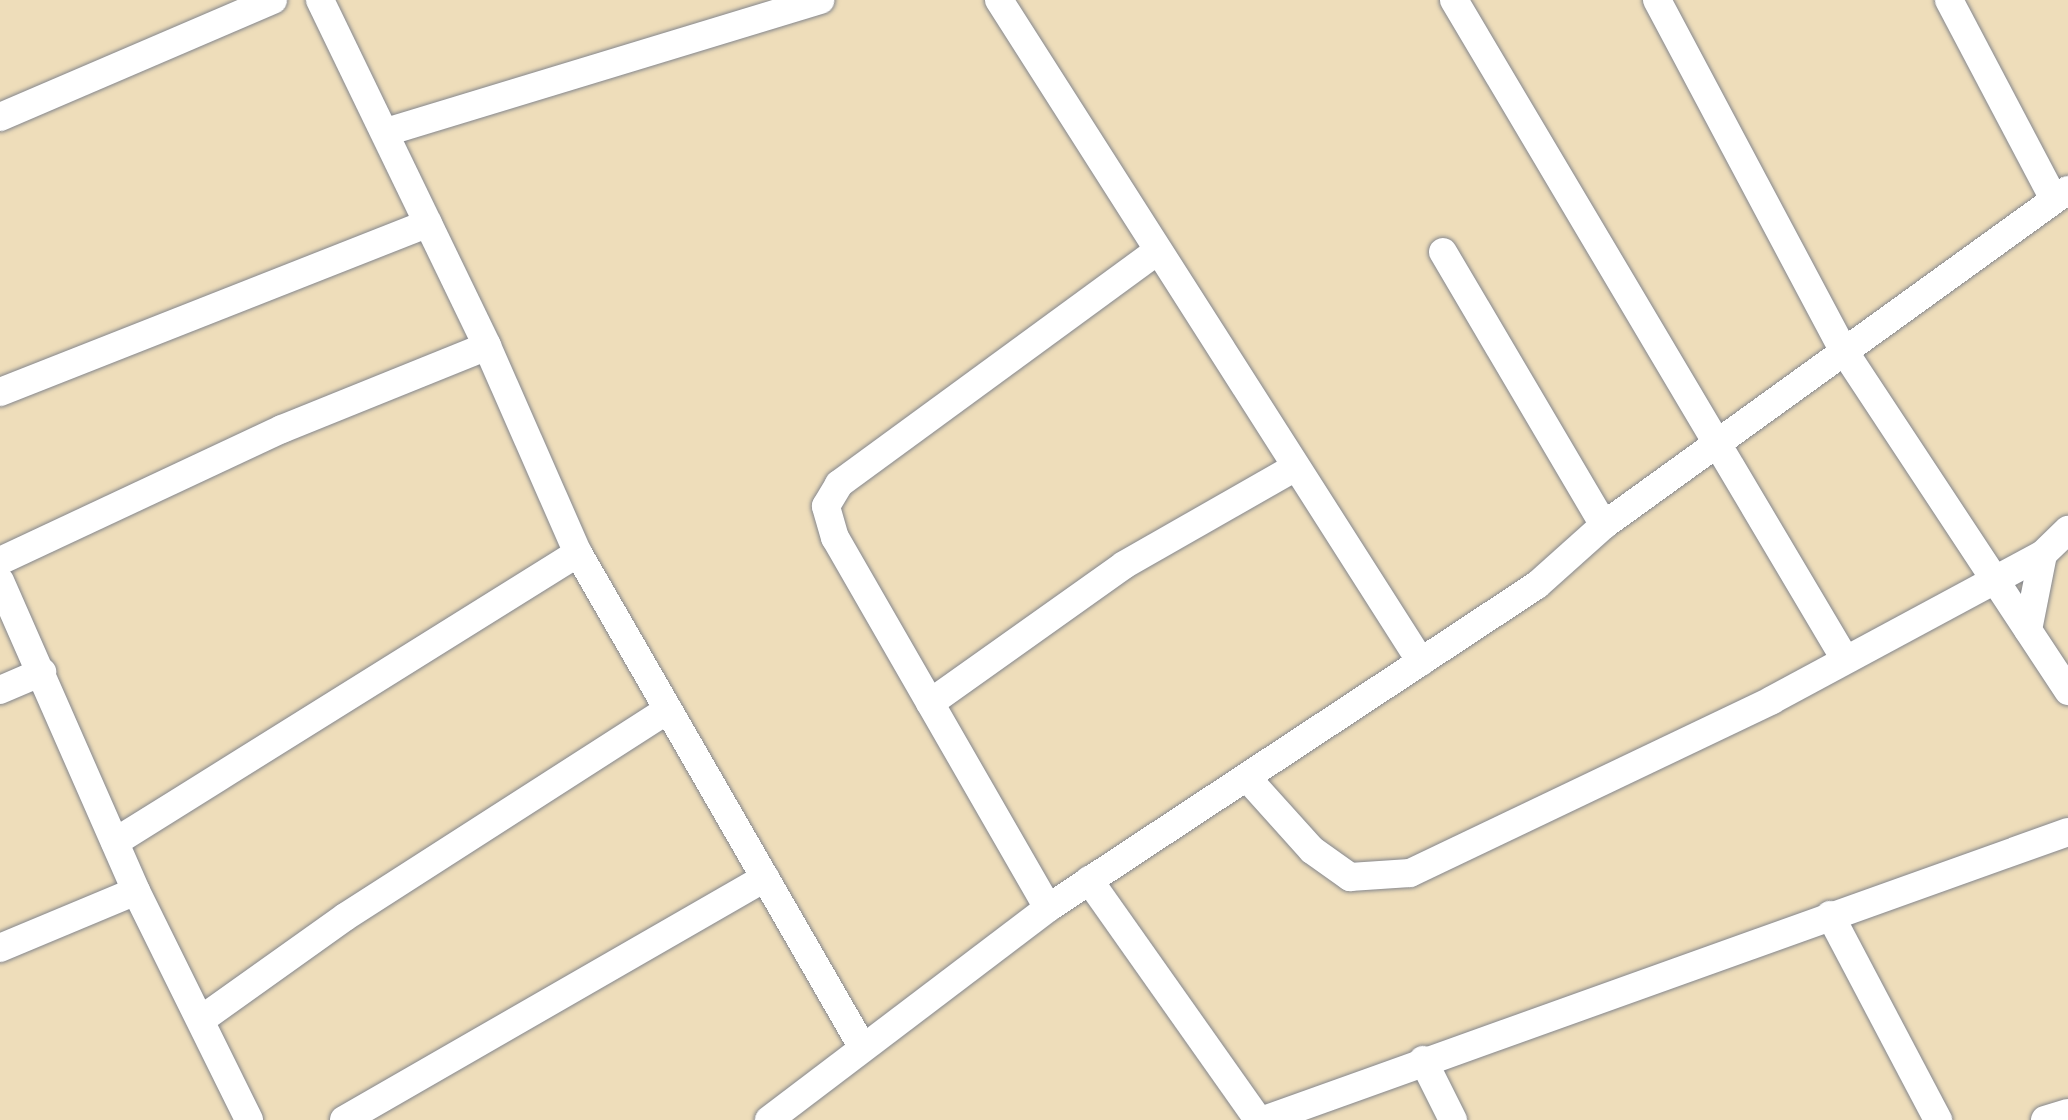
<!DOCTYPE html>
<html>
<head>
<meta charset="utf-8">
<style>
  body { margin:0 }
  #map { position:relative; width:2068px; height:1120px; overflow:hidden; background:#eeddba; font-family:"Indie Flower",sans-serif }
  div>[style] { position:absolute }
  .roads { filter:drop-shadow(0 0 2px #84868c) drop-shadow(0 0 2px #84868c) }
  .minor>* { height:28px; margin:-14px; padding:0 14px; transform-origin:14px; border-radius:14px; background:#fff }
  span { translate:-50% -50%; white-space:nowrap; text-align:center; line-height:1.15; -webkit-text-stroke:9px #fbf7ec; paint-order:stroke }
</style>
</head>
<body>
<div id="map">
  <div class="roads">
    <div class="minor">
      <div style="left:320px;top:0;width:384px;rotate:64.2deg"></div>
      <div style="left:487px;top:346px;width:226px;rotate:66.3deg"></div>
      <div style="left:578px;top:553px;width:571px;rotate:60.07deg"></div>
      <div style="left:999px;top:0;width:785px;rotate:57.48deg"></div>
      <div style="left:1454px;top:0;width:766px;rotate:59.32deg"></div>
      <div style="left:1657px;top:0;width:394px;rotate:62deg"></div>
      <div style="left:1842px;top:348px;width:411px;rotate:56.6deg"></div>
      <div style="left:1949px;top:0;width:225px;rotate:62.2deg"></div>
      <div style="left:0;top:117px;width:297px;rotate:-23.2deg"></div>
      <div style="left:386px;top:132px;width:454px;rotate:-16.9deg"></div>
      <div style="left:1443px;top:252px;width:317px;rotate:59.5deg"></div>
      <div style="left:0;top:392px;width:460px;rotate:-21.5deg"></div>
      <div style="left:0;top:561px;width:311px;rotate:-25.1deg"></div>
      <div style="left:282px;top:429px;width:221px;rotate:-22deg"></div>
      <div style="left:0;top:581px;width:339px;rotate:66.3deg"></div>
      <div style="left:136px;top:891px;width:255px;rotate:63.7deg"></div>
      <div style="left:2028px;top:630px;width:77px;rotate:-78.8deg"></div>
      <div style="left:2043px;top:554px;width:35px;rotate:-44deg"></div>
      <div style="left:0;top:690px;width:46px;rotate:-23.2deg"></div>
      <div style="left:930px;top:703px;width:238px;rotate:-35.4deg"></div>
      <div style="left:1124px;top:565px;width:196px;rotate:-29.7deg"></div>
      <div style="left:1249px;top:780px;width:94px;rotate:48deg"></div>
      <div style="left:1312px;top:850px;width:47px;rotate:35.4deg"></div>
      <div style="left:1350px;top:877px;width:60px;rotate:-3.8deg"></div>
      <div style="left:1410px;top:873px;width:401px;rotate:-25.5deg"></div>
      <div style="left:1772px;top:700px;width:308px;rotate:-28.3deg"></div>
      <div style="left:115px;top:842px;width:546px;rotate:-31.97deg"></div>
      <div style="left:1089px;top:880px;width:294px;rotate:54.8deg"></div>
      <div style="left:1048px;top:908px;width:427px;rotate:-119.9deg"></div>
      <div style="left:835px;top:538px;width:33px;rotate:-106deg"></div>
      <div style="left:826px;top:506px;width:26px;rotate:-59deg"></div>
      <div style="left:839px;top:484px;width:394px;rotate:-36.2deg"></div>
      <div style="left:1830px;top:915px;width:232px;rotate:62.2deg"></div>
      <div style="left:0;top:948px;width:147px;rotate:-22.7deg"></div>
      <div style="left:202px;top:1019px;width:176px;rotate:-35.5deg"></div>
      <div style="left:345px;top:917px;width:384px;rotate:-32.7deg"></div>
      <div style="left:1423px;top:1060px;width:67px;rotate:63.4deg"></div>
      <div style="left:344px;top:1120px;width:486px;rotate:-29.9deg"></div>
      <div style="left:769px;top:1120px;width:350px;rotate:-37.2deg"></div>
      <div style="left:1048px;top:908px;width:586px;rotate:-33.45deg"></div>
      <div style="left:1537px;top:585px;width:90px;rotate:-41.8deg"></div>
      <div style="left:1604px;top:525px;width:572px;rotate:-35.83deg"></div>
      <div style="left:1264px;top:1120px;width:854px;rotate:-19.71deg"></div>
      <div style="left:2045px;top:1120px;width:24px;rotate:-17deg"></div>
    </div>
  </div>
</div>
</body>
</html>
